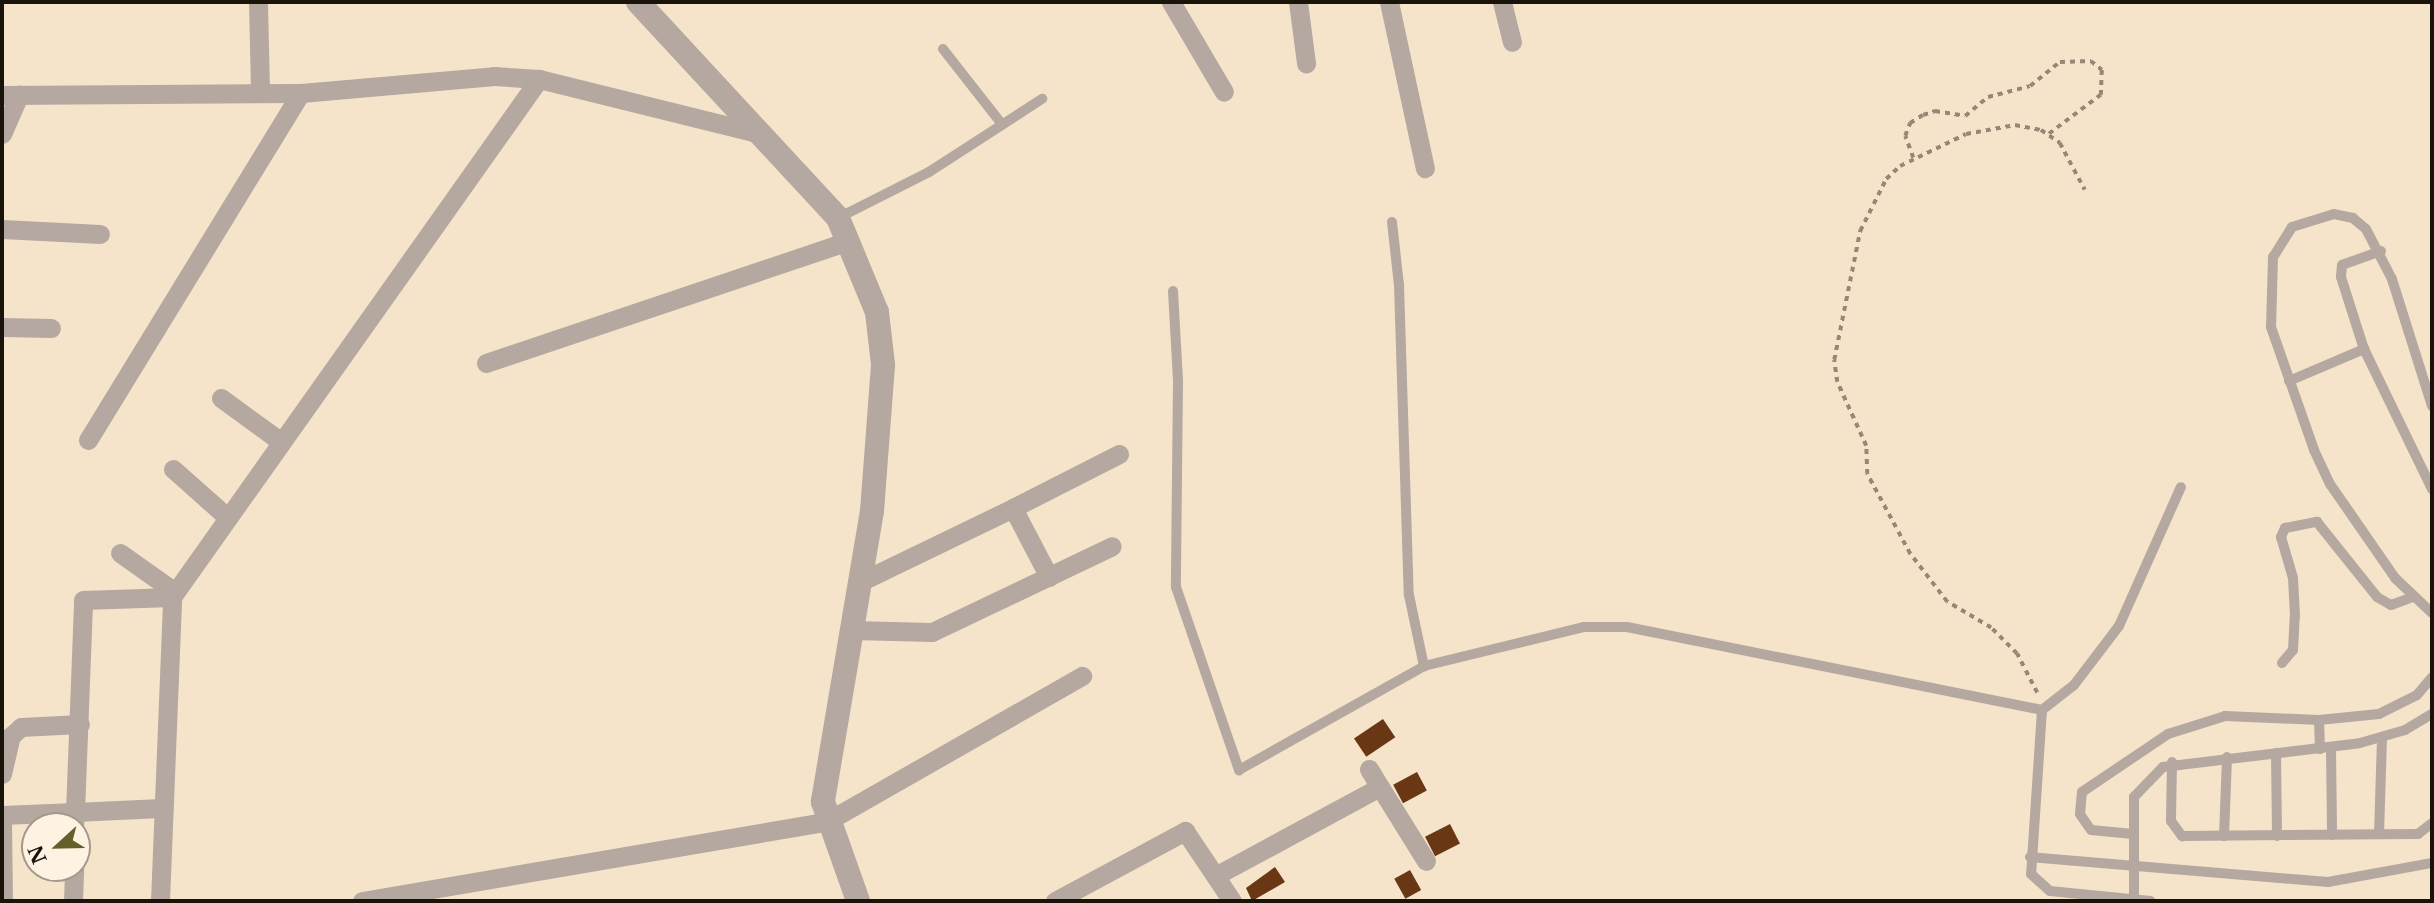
<!DOCTYPE html>
<html>
<head>
<meta charset="utf-8">
<style>
  body { margin:0 }
  #map { position:relative; width:2434px; height:903px; overflow:hidden; background:#f6e4ca; font-family:"Libre Baskerville",serif }
  div>[style] { position:absolute }
  .building>* { inset:0; background:#693714; transform-origin:0 0 }
  .path>* { height:3.5px; margin-top:-1.75px; transform-origin:0; background:repeating-linear-gradient(90deg,#958876 0 5px,transparent 0 10px) }
  .service>* { height:10px; margin:-5px; padding:0 5px; transform-origin:5px; border-radius:5px; background:#b4a8a0 }
  .minor>* { height:19px; margin:-9.5px; padding:0 9.5px; transform-origin:9.5px; border-radius:9.5px; background:#b4a8a0 }
  .tertiary>* { height:24px; margin:-12px; padding:0 12px; transform-origin:12px; border-radius:12px; background:#b4a8a0 }
  span { translate:-50% -50%; white-space:nowrap; text-align:center; line-height:1.15; -webkit-text-stroke:7px #fef3e3; paint-order:stroke }
  .frame { position:absolute; inset:0; border:4px solid #19130a; pointer-events:none }
  .north { position:absolute; left:21px; top:812px; width:70px; height:70px; box-sizing:border-box; background:#fef3e3; border:2px solid #a2998c; border-radius:50%; rotate:248deg; font-size:19px; font-weight:700; line-height:28px; text-align:center; color:#19130a }
  .north::after { content:''; display:block; margin:auto; width:24px; height:32px; background:#655f2c; clip-path:polygon(50% 0,100% 100%,50% 72%,0 100%) }
</style>
</head>
<body>
<div id="map">
  <div class="building">
    <div style="left:1383px;top:719px;width:22px;height:35px;rotate:56deg"></div>
    <div style="left:1417px;top:772px;width:21px;height:27px;rotate:62deg"></div>
    <div style="left:1450px;top:824px;width:22px;height:28px;rotate:63deg"></div>
    <div style="clip-path:polygon(1275px 867px,1285px 882px,1252px 901px,1246px 888px)"></div>
    <div style="left:1410px;top:870px;width:23px;height:18px;rotate:61deg"></div>
  </div>
  <div class="path">
    <div style="left:1913px;top:158px;width:23px;rotate:-110deg"></div>
    <div style="left:1905px;top:136px;width:14px;rotate:-69deg"></div>
    <div style="left:1910px;top:123px;width:15px;rotate:-32deg"></div>
    <div style="left:1923px;top:115px;width:13px;rotate:-18deg"></div>
    <div style="left:1935px;top:111px;width:30px;rotate:9deg"></div>
    <div style="left:1965px;top:116px;width:30px;rotate:-40deg"></div>
    <div style="left:1988px;top:97px;width:43px;rotate:-14.7deg"></div>
    <div style="left:2030px;top:86px;width:38px;rotate:-39deg"></div>
    <div style="left:2060px;top:62px;width:31px;rotate:-2deg"></div>
    <div style="left:2091px;top:61px;width:14px;rotate:39deg"></div>
    <div style="left:2102px;top:70px;width:25px;rotate:92deg"></div>
    <div style="left:2101px;top:95px;width:66px;rotate:143deg"></div>
    <div style="left:2037px;top:693px;width:44px;rotate:-117.1deg"></div>
    <div style="left:2017px;top:654px;width:37px;rotate:-135deg"></div>
    <div style="left:1991px;top:628px;width:51px;rotate:-149.4deg"></div>
    <div style="left:1947px;top:602px;width:61px;rotate:-127.6deg"></div>
    <div style="left:1910px;top:554px;width:91px;rotate:-118.3deg"></div>
    <div style="left:1867px;top:474px;width:28px;rotate:-92deg"></div>
    <div style="left:1866px;top:446px;width:70px;rotate:-114.4deg"></div>
    <div style="left:1837px;top:382px;width:22px;rotate:-98deg"></div>
    <div style="left:1834px;top:360px;width:132px;rotate:-78.6deg"></div>
    <div style="left:1860px;top:231px;width:58px;rotate:-63.4deg"></div>
    <div style="left:1886px;top:179px;width:19px;rotate:-43deg"></div>
    <div style="left:1900px;top:166px;width:73px;rotate:-25.9deg"></div>
    <div style="left:1966px;top:134px;width:50px;rotate:-10.4deg"></div>
    <div style="left:2015px;top:125px;width:26px;rotate:11deg"></div>
    <div style="left:2041px;top:130px;width:23px;rotate:34deg"></div>
    <div style="left:2060px;top:143px;width:53px;rotate:62deg"></div>
  </div>
  <div class="service">
    <div style="left:943px;top:49px;width:94px;rotate:51.9deg"></div>
    <div style="left:838px;top:218px;width:102px;rotate:-26.8deg"></div>
    <div style="left:929px;top:172px;width:135px;rotate:-32.9deg"></div>
    <div style="left:1392px;top:222px;width:63px;rotate:83.7deg"></div>
    <div style="left:1399px;top:285px;width:310px;rotate:88.2deg"></div>
    <div style="left:1409px;top:595px;width:73px;rotate:78.1deg"></div>
    <div style="left:2381px;top:251px;width:41px;rotate:160.3deg"></div>
    <div style="left:2342px;top:265px;width:12px;rotate:95deg"></div>
    <div style="left:2341px;top:277px;width:76px;rotate:72.3deg"></div>
    <div style="left:2364px;top:349px;width:156px;rotate:64.1deg"></div>
    <div style="left:1173px;top:291px;width:90px;rotate:86.8deg"></div>
    <div style="left:1178px;top:381px;width:206px;rotate:90.6deg"></div>
    <div style="left:1176px;top:587px;width:194px;rotate:71deg"></div>
    <div style="left:1239px;top:770px;width:212px;rotate:-29.3deg"></div>
    <div style="left:1424px;top:666px;width:165px;rotate:-13.7deg"></div>
    <div style="left:1584px;top:627px;width:43px"></div>
    <div style="left:1627px;top:627px;width:423px;rotate:11.3deg"></div>
    <div style="left:2042px;top:710px;width:41px;rotate:-38deg"></div>
    <div style="left:2074px;top:685px;width:74px;rotate:-52.7deg"></div>
    <div style="left:2119px;top:626px;width:152px;rotate:-66deg"></div>
    <div style="left:2289px;top:381px;width:82px;rotate:-23.1deg"></div>
    <div style="left:2432px;top:406px;width:133px;rotate:-107.5deg"></div>
    <div style="left:2392px;top:279px;width:56px;rotate:-117.5deg"></div>
    <div style="left:2366px;top:229px;width:17px;rotate:-140deg"></div>
    <div style="left:2353px;top:218px;width:19px;rotate:-168deg"></div>
    <div style="left:2334px;top:214px;width:44px;rotate:162.8deg"></div>
    <div style="left:2292px;top:227px;width:36px;rotate:122deg"></div>
    <div style="left:2273px;top:257px;width:70px;rotate:91.6deg"></div>
    <div style="left:2271px;top:327px;width:130px;rotate:70.7deg"></div>
    <div style="left:2314px;top:450px;width:38px;rotate:65deg"></div>
    <div style="left:2330px;top:484px;width:114px;rotate:55.3deg"></div>
    <div style="left:2395px;top:578px;width:51px;rotate:43.4deg"></div>
    <div style="left:2282px;top:663px;width:17px;rotate:-50deg"></div>
    <div style="left:2293px;top:650px;width:34px;rotate:-87deg"></div>
    <div style="left:2295px;top:616px;width:38px;rotate:-93deg"></div>
    <div style="left:2293px;top:578px;width:43px;rotate:-106.3deg"></div>
    <div style="left:2281px;top:537px;width:10px;rotate:-66deg"></div>
    <div style="left:2285px;top:528px;width:33px;rotate:-11deg"></div>
    <div style="left:2317px;top:522px;width:96px;rotate:51.3deg"></div>
    <div style="left:2377px;top:597px;width:16px;rotate:30deg"></div>
    <div style="left:2391px;top:605px;width:23px;rotate:-20deg"></div>
    <div style="left:2042px;top:710px;width:164px;rotate:93.8deg"></div>
    <div style="left:2031px;top:874px;width:25px;rotate:42deg"></div>
    <div style="left:2050px;top:891px;width:101px;rotate:5.7deg"></div>
    <div style="left:2319px;top:720px;width:29px;rotate:88deg"></div>
    <div style="left:2331px;top:748px;width:87px;rotate:89.3deg"></div>
    <div style="left:2276px;top:753px;width:83px;rotate:89.3deg"></div>
    <div style="left:2172px;top:762px;width:59px;rotate:91deg"></div>
    <div style="left:2171px;top:821px;width:19px;rotate:54deg"></div>
    <div style="left:2182px;top:836px;width:236px;rotate:-0.5deg"></div>
    <div style="left:2418px;top:834px;width:18px;rotate:-38deg"></div>
    <div style="left:2133px;top:834px;width:42px;rotate:-174.6deg"></div>
    <div style="left:2091px;top:830px;width:19px;rotate:-125deg"></div>
    <div style="left:2080px;top:814px;width:22px;rotate:-85deg"></div>
    <div style="left:2082px;top:792px;width:104px;rotate:-34deg"></div>
    <div style="left:2168px;top:734px;width:60px;rotate:-17.5deg"></div>
    <div style="left:2225px;top:716px;width:94px;rotate:2.4deg"></div>
    <div style="left:2319px;top:720px;width:60px;rotate:-5.7deg"></div>
    <div style="left:2379px;top:714px;width:42px;rotate:-26.6deg"></div>
    <div style="left:2417px;top:695px;width:23px;rotate:-50deg"></div>
    <div style="left:2379px;top:834px;width:95px;rotate:-88.2deg"></div>
    <div style="left:2224px;top:836px;width:79px;rotate:-87.8deg"></div>
    <div style="left:2030px;top:857px;width:299px;rotate:4.8deg"></div>
    <div style="left:2328px;top:882px;width:106px;rotate:-10.4deg"></div>
    <div style="left:2134px;top:900px;width:103px;rotate:-90deg"></div>
    <div style="left:2134px;top:797px;width:42px;rotate:-46deg"></div>
    <div style="left:2163px;top:767px;width:198px;rotate:-6.9deg"></div>
    <div style="left:2360px;top:743px;width:47px;rotate:-16.1deg"></div>
    <div style="left:2405px;top:730px;width:31px;rotate:-31deg"></div>
  </div>
  <div class="minor">
    <div style="left:258px;top:2px;width:91px;rotate:88.7deg"></div>
    <div style="left:1171px;top:2px;width:104px;rotate:59.5deg"></div>
    <div style="left:1298px;top:2px;width:62px;rotate:82.5deg"></div>
    <div style="left:1389px;top:2px;width:170px;rotate:77.8deg"></div>
    <div style="left:1502px;top:2px;width:41px;rotate:76deg"></div>
    <div style="left:2px;top:95px;width:299px;rotate:-0.4deg"></div>
    <div style="left:301px;top:93px;width:194px;rotate:-5deg"></div>
    <div style="left:494px;top:76px;width:45px;rotate:3.8deg"></div>
    <div style="left:539px;top:79px;width:229px;rotate:13.9deg"></div>
    <div style="left:2px;top:134px;width:43px;rotate:-66.4deg"></div>
    <div style="left:2px;top:229px;width:98px;rotate:2.9deg"></div>
    <div style="left:2px;top:327px;width:49px;rotate:1.2deg"></div>
    <div style="left:486px;top:363px;width:383px;rotate:-18.6deg"></div>
    <div style="left:221px;top:398px;width:73px;rotate:36.1deg"></div>
    <div style="left:88px;top:440px;width:407px;rotate:-58.5deg"></div>
    <div style="left:173px;top:469px;width:71px;rotate:41.6deg"></div>
    <div style="left:120px;top:553px;width:67px;rotate:35.3deg"></div>
    <div style="left:1049px;top:577px;width:78px;rotate:-117.6deg"></div>
    <div style="left:1013px;top:508px;width:119px;rotate:-27deg"></div>
    <div style="left:860px;top:582px;width:170px;rotate:-25.8deg"></div>
    <div style="left:851px;top:630px;width:81px;rotate:1.4deg"></div>
    <div style="left:932px;top:632px;width:199px;rotate:-25.5deg"></div>
    <div style="left:1369px;top:769px;width:21px;rotate:59deg"></div>
    <div style="left:2px;top:774px;width:39px;rotate:-77deg"></div>
    <div style="left:11px;top:736px;width:13px;rotate:-42deg"></div>
    <div style="left:21px;top:727px;width:59px;rotate:-2.9deg"></div>
    <div style="left:161px;top:808px;width:86px;rotate:177.3deg"></div>
    <div style="left:75px;top:812px;width:212px;rotate:-87.8deg"></div>
    <div style="left:83px;top:600px;width:89px;rotate:-1.9deg"></div>
    <div style="left:1217px;top:875px;width:185px;rotate:-28.4deg"></div>
    <div style="left:1380px;top:787px;width:87px;rotate:58.1deg"></div>
    <div style="left:3px;top:901px;width:86px;rotate:-90.7deg"></div>
    <div style="left:2px;top:815px;width:73px;rotate:-2.4deg"></div>
    <div style="left:75px;top:812px;width:14px;rotate:94deg"></div>
    <div style="left:73px;top:901px;width:33px;rotate:-88deg"></div>
    <div style="left:160px;top:901px;width:304px;rotate:-87.7deg"></div>
    <div style="left:172px;top:597px;width:635px;rotate:-54.68deg"></div>
    <div style="left:362px;top:901px;width:471px;rotate:-9.7deg"></div>
    <div style="left:826px;top:822px;width:295px;rotate:-29.7deg"></div>
    <div style="left:1055px;top:901px;width:148px;rotate:-28.3deg"></div>
    <div style="left:1185px;top:831px;width:84px;rotate:56.1deg"></div>
  </div>
  <div class="tertiary">
    <div style="left:638px;top:2px;width:294px;rotate:47.2deg"></div>
    <div style="left:838px;top:218px;width:102px;rotate:67.5deg"></div>
    <div style="left:877px;top:312px;width:53px;rotate:83.5deg"></div>
    <div style="left:883px;top:365px;width:146px;rotate:94.3deg"></div>
    <div style="left:872px;top:511px;width:295px;rotate:99.6deg"></div>
    <div style="left:823px;top:802px;width:105px;rotate:70.5deg"></div>
  </div>
  <div class="frame"></div>
  <div class="north">N</div>
</div>
</body>
</html>
